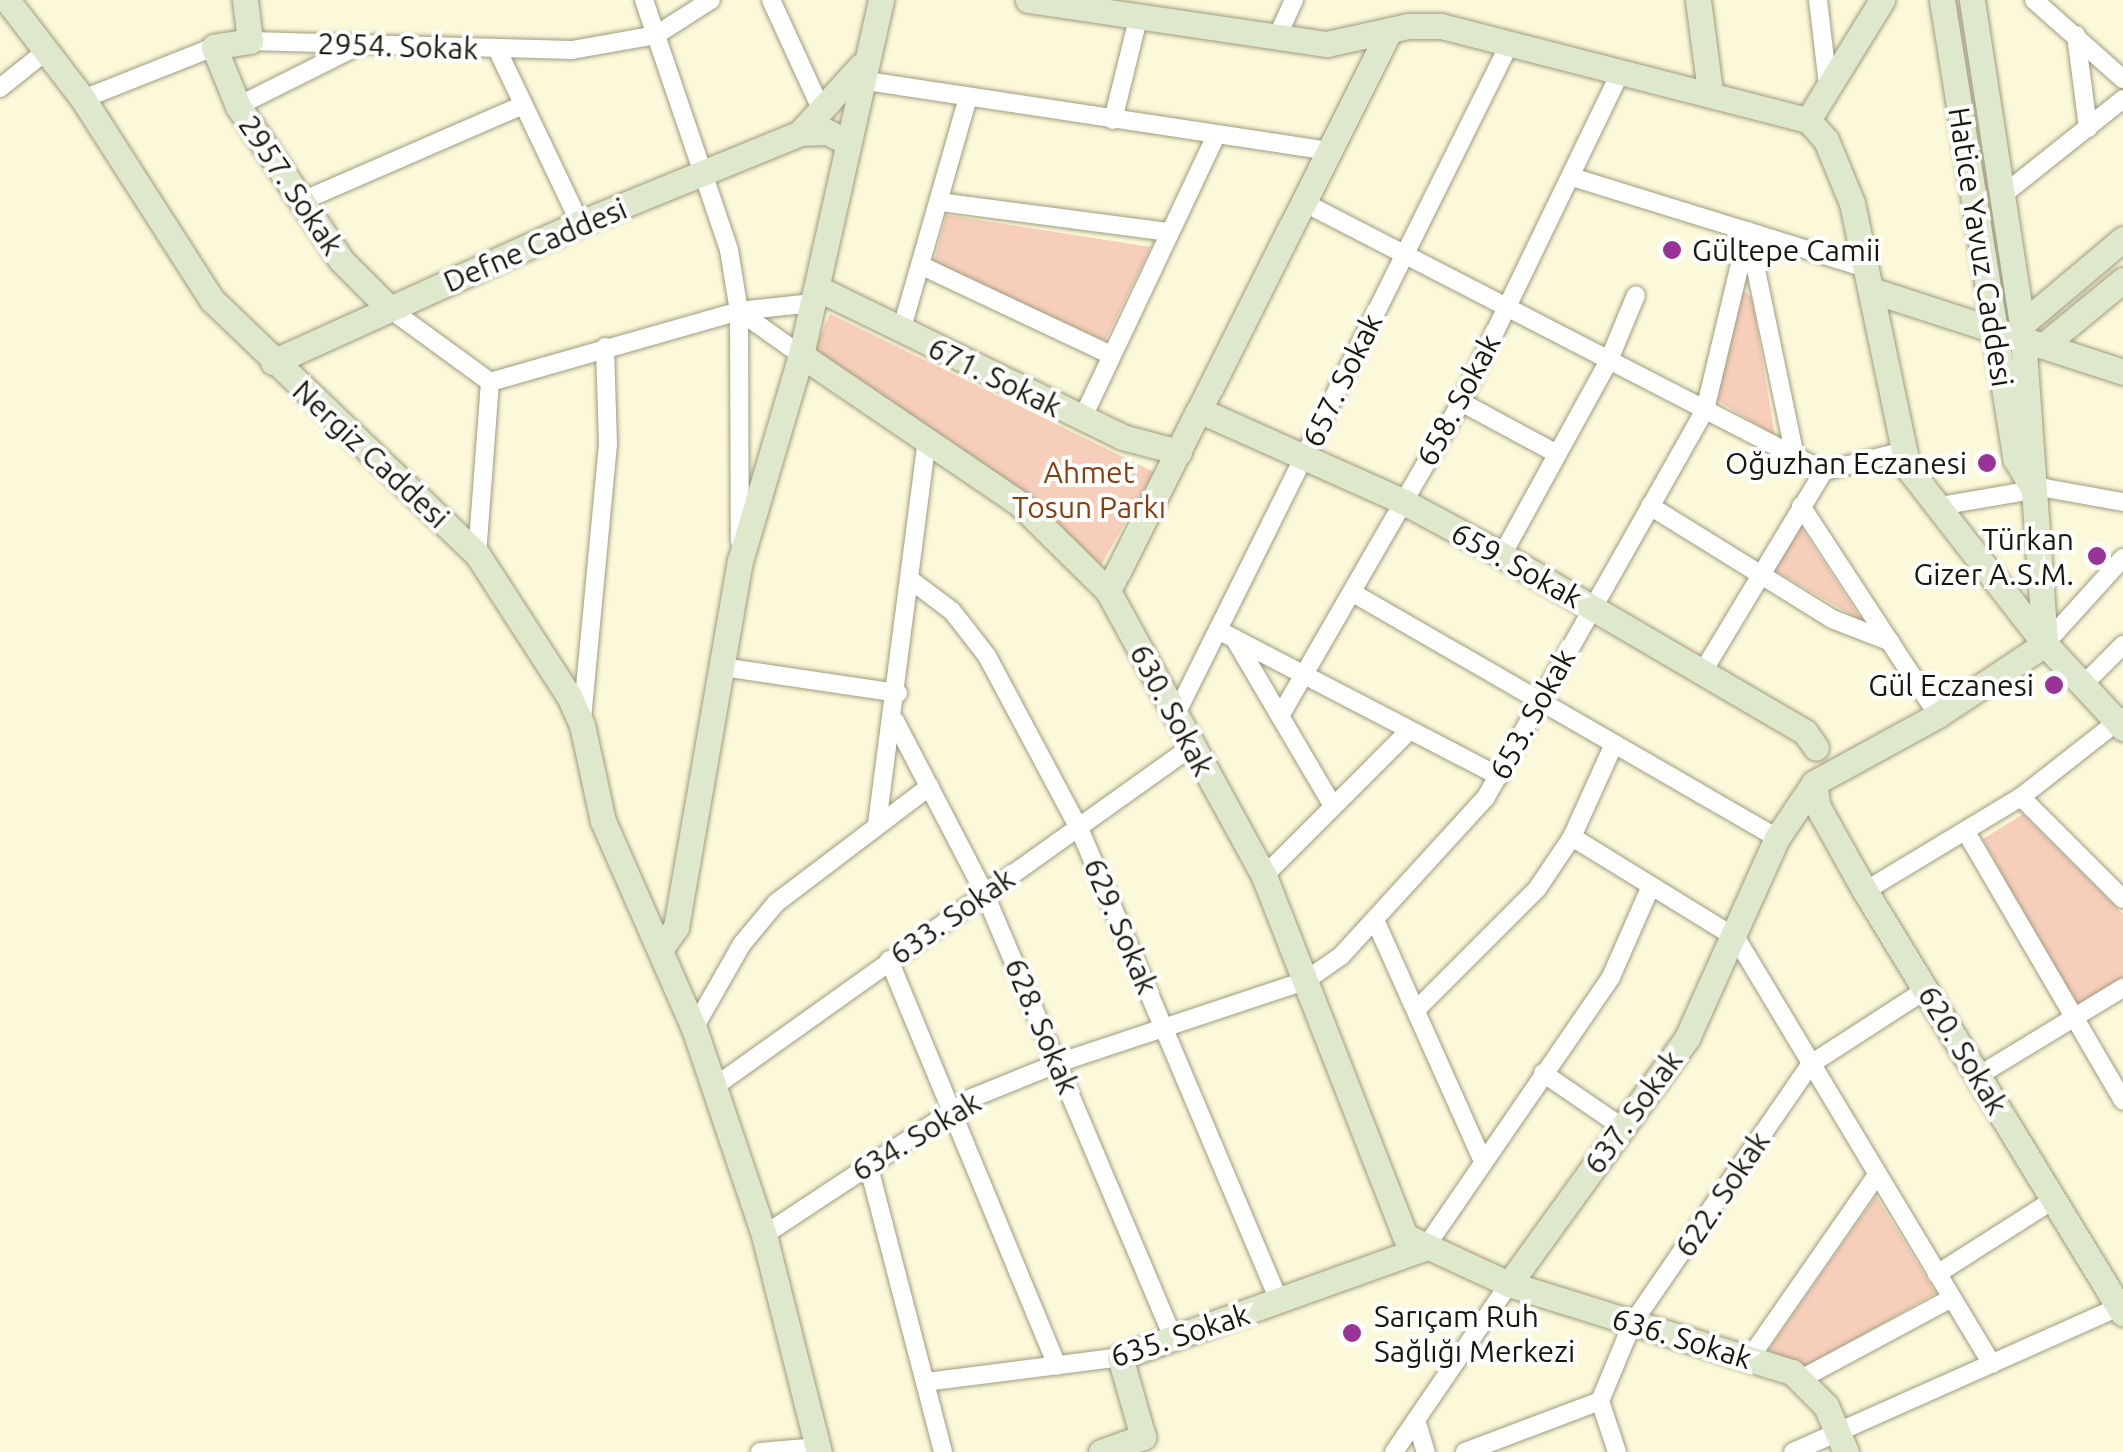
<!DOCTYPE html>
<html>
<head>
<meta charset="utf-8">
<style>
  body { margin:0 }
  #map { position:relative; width:2123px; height:1452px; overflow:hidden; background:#fcf8da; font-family:Ubuntu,sans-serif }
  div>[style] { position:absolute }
  .green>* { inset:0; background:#f6cebb }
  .roads { filter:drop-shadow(0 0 2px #9f9b7f) drop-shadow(0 0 2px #9f9b7f) }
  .street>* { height:18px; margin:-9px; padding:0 9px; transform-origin:9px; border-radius:9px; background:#fff }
  .secondary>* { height:25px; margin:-12.5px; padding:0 12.5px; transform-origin:12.5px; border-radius:12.5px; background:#dee8cd }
  .dots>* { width:28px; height:28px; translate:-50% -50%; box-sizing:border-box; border:5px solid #fff; border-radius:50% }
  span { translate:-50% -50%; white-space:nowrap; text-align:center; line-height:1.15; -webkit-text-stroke:8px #fff; paint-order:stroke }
  .street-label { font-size:30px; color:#1a180d }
  .poi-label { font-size:30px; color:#1a180d }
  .left { translate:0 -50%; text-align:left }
  .right { translate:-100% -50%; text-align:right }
  .park-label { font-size:30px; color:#8a3e0d }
</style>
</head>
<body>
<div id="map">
  <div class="green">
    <div style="clip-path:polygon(946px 215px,1151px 247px,1105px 341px,934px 263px)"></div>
    <div style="clip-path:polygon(1742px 290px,1752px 297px,1775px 436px,1715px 399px)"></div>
    <div style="clip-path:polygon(830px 314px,1154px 472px,1100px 567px,1047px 512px,813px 353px)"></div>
    <div style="clip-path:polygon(1800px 526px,1863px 622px,1772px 569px)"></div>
    <div style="clip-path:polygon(2023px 814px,2123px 914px,2123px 977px,2074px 1010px,1983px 839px)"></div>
    <div style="clip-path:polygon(1876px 1196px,1936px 1293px,1805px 1368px,1768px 1350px)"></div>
  </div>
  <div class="roads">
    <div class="street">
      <div style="left:644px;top:0;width:264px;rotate:71.2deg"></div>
      <div style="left:729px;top:250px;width:62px;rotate:80.7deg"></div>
      <div style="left:739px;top:311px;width:230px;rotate:89.8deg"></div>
      <div style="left:771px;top:0;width:122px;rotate:65.3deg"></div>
      <div style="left:1818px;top:0;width:86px;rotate:83.3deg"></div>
      <div style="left:2034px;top:0;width:119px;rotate:41.6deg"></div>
      <div style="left:2076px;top:35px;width:94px;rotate:82.6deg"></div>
      <div style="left:1277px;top:37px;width:41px;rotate:-65.3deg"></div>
      <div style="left:250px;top:41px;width:322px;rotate:1.6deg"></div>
      <div style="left:572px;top:50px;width:85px;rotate:-10.1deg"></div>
      <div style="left:656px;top:35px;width:65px;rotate:-32.5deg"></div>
      <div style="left:497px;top:49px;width:193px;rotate:64.5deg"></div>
      <div style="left:860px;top:80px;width:475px;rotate:8.6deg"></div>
      <div style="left:0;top:88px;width:59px;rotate:-38.8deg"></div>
      <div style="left:83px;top:99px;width:141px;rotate:-21.7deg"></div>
      <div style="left:238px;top:106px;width:134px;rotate:-26.6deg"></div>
      <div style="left:1113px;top:120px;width:108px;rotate:-76.1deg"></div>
      <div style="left:1572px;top:177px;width:308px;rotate:17.2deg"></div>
      <div style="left:2004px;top:194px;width:152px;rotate:-38.6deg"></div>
      <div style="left:300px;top:202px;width:243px;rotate:-23.5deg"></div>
      <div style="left:940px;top:202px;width:230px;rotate:7.5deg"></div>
      <div style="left:1305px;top:203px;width:584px;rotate:27.31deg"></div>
      <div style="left:1750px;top:241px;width:220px;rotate:78.2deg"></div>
      <div style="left:922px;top:266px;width:209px;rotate:25.2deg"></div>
      <div style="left:390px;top:309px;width:124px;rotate:36.1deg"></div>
      <div style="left:490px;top:382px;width:172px;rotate:94.3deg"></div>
      <div style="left:739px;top:311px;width:76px;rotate:35.4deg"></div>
      <div style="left:901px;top:331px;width:242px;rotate:-74deg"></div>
      <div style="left:490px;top:382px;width:259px;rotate:-15.9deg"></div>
      <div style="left:739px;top:311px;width:74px;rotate:-6.2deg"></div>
      <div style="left:1461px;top:402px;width:109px;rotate:28.4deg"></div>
      <div style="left:1082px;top:419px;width:312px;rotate:-64.7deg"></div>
      <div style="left:1650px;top:506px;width:214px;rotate:31.8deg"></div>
      <div style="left:1832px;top:619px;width:63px;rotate:21.3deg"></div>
      <div style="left:1801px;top:506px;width:250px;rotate:56.8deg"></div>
      <div style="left:1934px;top:507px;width:113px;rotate:-9.7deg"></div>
      <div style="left:2045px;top:488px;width:79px;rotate:10.2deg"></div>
      <div style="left:1502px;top:555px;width:222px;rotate:-61.2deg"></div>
      <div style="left:1609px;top:360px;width:70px;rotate:-67.4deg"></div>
      <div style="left:912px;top:581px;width:50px;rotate:36.9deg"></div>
      <div style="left:952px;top:611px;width:57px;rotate:52.1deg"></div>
      <div style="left:987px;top:656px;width:195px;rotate:61.9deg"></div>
      <div style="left:1079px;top:828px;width:516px;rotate:67.06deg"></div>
      <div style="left:1353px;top:593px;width:490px;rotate:30deg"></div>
      <div style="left:1218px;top:630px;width:317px;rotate:27.5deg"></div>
      <div style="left:1234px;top:638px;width:195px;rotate:59.5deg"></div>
      <div style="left:2045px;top:644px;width:116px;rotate:-47.8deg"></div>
      <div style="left:722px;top:667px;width:178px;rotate:8.4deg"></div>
      <div style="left:1702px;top:673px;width:236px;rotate:-58.9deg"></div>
      <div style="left:1824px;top:471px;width:79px;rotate:-13.9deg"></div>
      <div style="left:2083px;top:685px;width:57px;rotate:-45deg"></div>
      <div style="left:1175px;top:716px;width:752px;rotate:-63.54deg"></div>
      <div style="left:1280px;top:716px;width:362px;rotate:-60deg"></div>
      <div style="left:1461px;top:402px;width:363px;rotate:-64.2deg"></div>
      <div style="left:582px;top:719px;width:276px;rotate:-84.6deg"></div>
      <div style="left:608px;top:444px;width:97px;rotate:-91.8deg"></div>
      <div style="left:895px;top:721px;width:193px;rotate:62.5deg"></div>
      <div style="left:984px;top:892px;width:487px;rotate:67deg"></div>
      <div style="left:2021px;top:797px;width:144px;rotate:45deg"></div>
      <div style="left:877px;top:824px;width:386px;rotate:-82.6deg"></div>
      <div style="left:1966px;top:832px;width:311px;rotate:59.7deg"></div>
      <div style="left:1572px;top:837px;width:193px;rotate:31.6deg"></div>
      <div style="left:1736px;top:938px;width:497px;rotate:59deg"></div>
      <div style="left:1264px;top:876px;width:205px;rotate:-45deg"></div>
      <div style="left:1865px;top:891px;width:182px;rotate:-31.1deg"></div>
      <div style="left:2021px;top:797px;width:130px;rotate:-38.1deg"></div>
      <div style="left:1375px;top:920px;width:262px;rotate:65.9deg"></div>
      <div style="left:889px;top:960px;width:439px;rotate:67.5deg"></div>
      <div style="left:1416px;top:1010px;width:171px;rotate:-45deg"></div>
      <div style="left:1537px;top:889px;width:63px;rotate:-56.1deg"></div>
      <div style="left:1572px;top:837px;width:102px;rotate:-65.7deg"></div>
      <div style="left:694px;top:1028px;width:97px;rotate:-60.3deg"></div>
      <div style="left:742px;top:944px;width:53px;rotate:-50.3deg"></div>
      <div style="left:776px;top:903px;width:193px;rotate:-37.2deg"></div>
      <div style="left:1543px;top:1073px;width:96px;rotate:34.4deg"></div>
      <div style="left:1978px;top:1076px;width:170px;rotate:-31.3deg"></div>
      <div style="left:714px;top:1087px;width:584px;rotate:-35.46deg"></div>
      <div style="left:868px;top:1164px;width:298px;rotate:75.4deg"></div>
      <div style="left:764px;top:1235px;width:249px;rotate:-33.4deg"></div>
      <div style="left:972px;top:1098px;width:93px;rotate:-22.1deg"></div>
      <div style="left:1058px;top:1063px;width:260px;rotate:-18.4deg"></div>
      <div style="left:1305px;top:981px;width:44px;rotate:-34.8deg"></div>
      <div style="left:1341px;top:956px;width:215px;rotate:-47.6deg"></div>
      <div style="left:1486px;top:797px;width:445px;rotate:-60.5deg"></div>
      <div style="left:1705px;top:410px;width:184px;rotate:-76.5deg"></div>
      <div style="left:1425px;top:1248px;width:329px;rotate:-55.5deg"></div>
      <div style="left:1611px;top:977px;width:99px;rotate:-66.3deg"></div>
      <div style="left:1937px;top:1274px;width:138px;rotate:-32.5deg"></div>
      <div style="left:1749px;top:1359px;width:224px;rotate:-55.2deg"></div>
      <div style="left:1801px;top:1379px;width:171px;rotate:-28.2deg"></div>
      <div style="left:926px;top:1382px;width:196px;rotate:-7.3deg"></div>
      <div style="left:1416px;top:1420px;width:34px;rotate:73deg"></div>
      <div style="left:760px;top:1452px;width:58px;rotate:-4.9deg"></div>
      <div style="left:1394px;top:1452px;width:204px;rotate:-55.6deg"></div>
      <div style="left:1465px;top:1452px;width:144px;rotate:-20.7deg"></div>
      <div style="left:1617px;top:1452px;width:54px;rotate:-108.4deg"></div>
      <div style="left:1600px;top:1401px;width:83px;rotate:-67.4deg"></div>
      <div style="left:1632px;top:1324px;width:316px;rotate:-55.5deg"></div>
      <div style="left:1811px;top:1064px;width:138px;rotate:-32.9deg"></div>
      <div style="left:1793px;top:1452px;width:361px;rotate:-24deg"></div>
    </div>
    <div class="secondary">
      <div style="left:7px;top:0;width:125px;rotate:52.5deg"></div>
      <div style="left:83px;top:99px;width:239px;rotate:57.3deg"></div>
      <div style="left:212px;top:300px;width:367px;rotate:43.8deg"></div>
      <div style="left:477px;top:554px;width:169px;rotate:57.1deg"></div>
      <div style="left:569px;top:696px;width:32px;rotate:66deg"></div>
      <div style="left:582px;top:725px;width:98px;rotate:77.7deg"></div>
      <div style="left:603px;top:821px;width:226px;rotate:66.3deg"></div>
      <div style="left:694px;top:1028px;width:219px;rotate:71.3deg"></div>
      <div style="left:764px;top:1235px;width:224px;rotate:75.8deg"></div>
      <div style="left:245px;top:0;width:41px;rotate:83deg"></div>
      <div style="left:250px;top:41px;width:36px;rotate:171deg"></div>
      <div style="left:214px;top:47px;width:64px;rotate:67.9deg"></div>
      <div style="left:238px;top:106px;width:185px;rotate:56.2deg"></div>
      <div style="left:341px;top:260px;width:69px;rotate:45deg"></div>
      <div style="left:1028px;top:0;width:302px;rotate:8.4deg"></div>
      <div style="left:1327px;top:44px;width:83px;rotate:-12.5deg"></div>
      <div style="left:1408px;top:26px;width:33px"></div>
      <div style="left:1441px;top:26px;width:379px;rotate:14.4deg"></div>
      <div style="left:1808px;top:120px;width:27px;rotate:48deg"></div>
      <div style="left:1826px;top:140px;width:68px;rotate:67.6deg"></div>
      <div style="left:1852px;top:203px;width:271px;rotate:78.1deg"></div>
      <div style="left:1908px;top:468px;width:223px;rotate:52.1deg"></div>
      <div style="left:2045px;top:644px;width:115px;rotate:47.1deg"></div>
      <div style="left:1698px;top:0;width:92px;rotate:82.5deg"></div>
      <div style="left:1942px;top:0;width:464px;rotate:80.9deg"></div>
      <div style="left:2015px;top:458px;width:37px;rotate:59deg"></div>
      <div style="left:1808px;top:120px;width:141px;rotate:-58.3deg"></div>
      <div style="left:847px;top:142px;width:22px;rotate:-153deg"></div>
      <div style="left:827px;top:132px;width:27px;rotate:178deg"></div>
      <div style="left:800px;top:133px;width:91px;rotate:-47.7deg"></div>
      <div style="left:817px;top:288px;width:339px;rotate:26deg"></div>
      <div style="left:1122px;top:437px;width:59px;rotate:14.7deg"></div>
      <div style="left:1871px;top:290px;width:265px;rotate:18deg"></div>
      <div style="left:2022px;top:324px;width:132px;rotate:-40.1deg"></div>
      <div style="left:2043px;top:346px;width:104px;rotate:-39.5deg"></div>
      <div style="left:801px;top:355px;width:263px;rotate:34.2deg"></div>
      <div style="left:1019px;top:503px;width:125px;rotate:44.7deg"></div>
      <div style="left:1108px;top:591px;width:325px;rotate:61.3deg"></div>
      <div style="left:1264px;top:876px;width:387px;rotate:68.6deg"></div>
      <div style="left:1405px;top:1236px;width:115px;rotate:24.8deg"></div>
      <div style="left:1509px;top:1284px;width:296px;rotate:17.3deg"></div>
      <div style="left:1792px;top:1372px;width:48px;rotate:45deg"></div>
      <div style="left:1826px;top:1406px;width:50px;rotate:66.5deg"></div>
      <div style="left:273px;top:362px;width:337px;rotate:-24.4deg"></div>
      <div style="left:580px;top:223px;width:238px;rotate:-22.2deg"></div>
      <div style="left:1201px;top:411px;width:222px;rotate:24.1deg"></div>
      <div style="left:1404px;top:502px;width:111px;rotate:28.4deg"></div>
      <div style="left:1502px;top:555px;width:351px;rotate:30.3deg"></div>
      <div style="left:1805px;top:732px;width:19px;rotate:55deg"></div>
      <div style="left:1108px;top:591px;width:623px;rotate:-63.31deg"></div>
      <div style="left:1814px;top:783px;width:24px;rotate:81deg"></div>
      <div style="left:1818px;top:807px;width:96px;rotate:60.8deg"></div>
      <div style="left:1865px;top:891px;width:495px;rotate:58.6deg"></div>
      <div style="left:661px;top:948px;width:26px;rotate:-54deg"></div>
      <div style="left:676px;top:927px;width:372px;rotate:-80.1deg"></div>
      <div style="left:740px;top:561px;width:215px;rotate:-73.5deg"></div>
      <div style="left:801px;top:355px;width:364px;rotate:-77.3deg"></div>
      <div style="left:1509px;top:1284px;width:304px;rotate:-54.1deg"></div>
      <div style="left:1687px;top:1038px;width:219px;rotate:-65.8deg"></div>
      <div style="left:1777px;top:838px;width:66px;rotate:-56.1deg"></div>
      <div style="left:1814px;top:783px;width:141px;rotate:-28.7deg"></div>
      <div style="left:1938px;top:715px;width:128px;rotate:-33.6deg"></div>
      <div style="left:2045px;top:644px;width:321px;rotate:-94.1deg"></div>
      <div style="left:2022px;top:324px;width:328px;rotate:-98.8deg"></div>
      <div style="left:1101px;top:1452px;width:45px;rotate:-19.7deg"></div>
      <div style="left:1143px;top:1437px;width:83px;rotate:-106deg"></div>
      <div style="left:1120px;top:1357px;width:324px;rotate:-19.7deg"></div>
    </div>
  </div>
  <div class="dots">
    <div style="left:1672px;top:250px;background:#9a3397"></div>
    <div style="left:1987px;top:463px;background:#9a3397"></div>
    <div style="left:2097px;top:556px;background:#9a3397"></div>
    <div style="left:2054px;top:685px;background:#9a3397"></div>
    <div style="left:1352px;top:1333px;background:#9a3397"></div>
  </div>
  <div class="street-label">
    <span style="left:398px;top:46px;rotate:2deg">2954. Sokak</span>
    <span style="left:291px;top:185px;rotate:56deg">2957. Sokak</span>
    <span style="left:535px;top:245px;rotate:-23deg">Defne Caddesi</span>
    <span style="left:1981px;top:247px;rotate:81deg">Hatice Yavuz Caddesi</span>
    <span style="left:995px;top:377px;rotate:26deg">671. Sokak</span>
    <span style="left:1342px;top:380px;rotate:-64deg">657. Sokak</span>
    <span style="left:1458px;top:400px;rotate:-62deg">658. Sokak</span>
    <span style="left:371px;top:454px;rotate:43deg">Nergiz Caddesi</span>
    <span style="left:1517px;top:565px;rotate:29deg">659. Sokak</span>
    <span style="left:1172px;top:710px;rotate:62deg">630. Sokak</span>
    <span style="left:1532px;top:714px;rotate:-61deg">653. Sokak</span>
    <span style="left:952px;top:916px;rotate:-35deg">633. Sokak</span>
    <span style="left:1121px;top:926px;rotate:67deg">629. Sokak</span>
    <span style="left:1042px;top:1026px;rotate:67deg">628. Sokak</span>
    <span style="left:1963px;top:1050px;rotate:59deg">620. Sokak</span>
    <span style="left:1633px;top:1112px;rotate:-54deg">637. Sokak</span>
    <span style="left:916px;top:1136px;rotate:-31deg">634. Sokak</span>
    <span style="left:1722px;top:1194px;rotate:-56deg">622. Sokak</span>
    <span style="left:1180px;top:1335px;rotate:-18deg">635. Sokak</span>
    <span style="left:1682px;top:1338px;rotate:17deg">636. Sokak</span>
  </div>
  <div class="poi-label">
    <span class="left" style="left:1692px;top:250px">Gültepe Camii</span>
    <span class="right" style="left:1967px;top:463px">Oğuzhan Eczanesi</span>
    <span class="right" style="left:2074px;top:556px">Türkan<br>Gizer A.S.M.</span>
    <span class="right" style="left:2034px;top:685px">Gül Eczanesi</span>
    <span class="left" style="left:1374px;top:1333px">Sarıçam Ruh<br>Sağlığı Merkezi</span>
  </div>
  <div class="park-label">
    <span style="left:1089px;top:489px">Ahmet<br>Tosun Parkı</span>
  </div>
</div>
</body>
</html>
